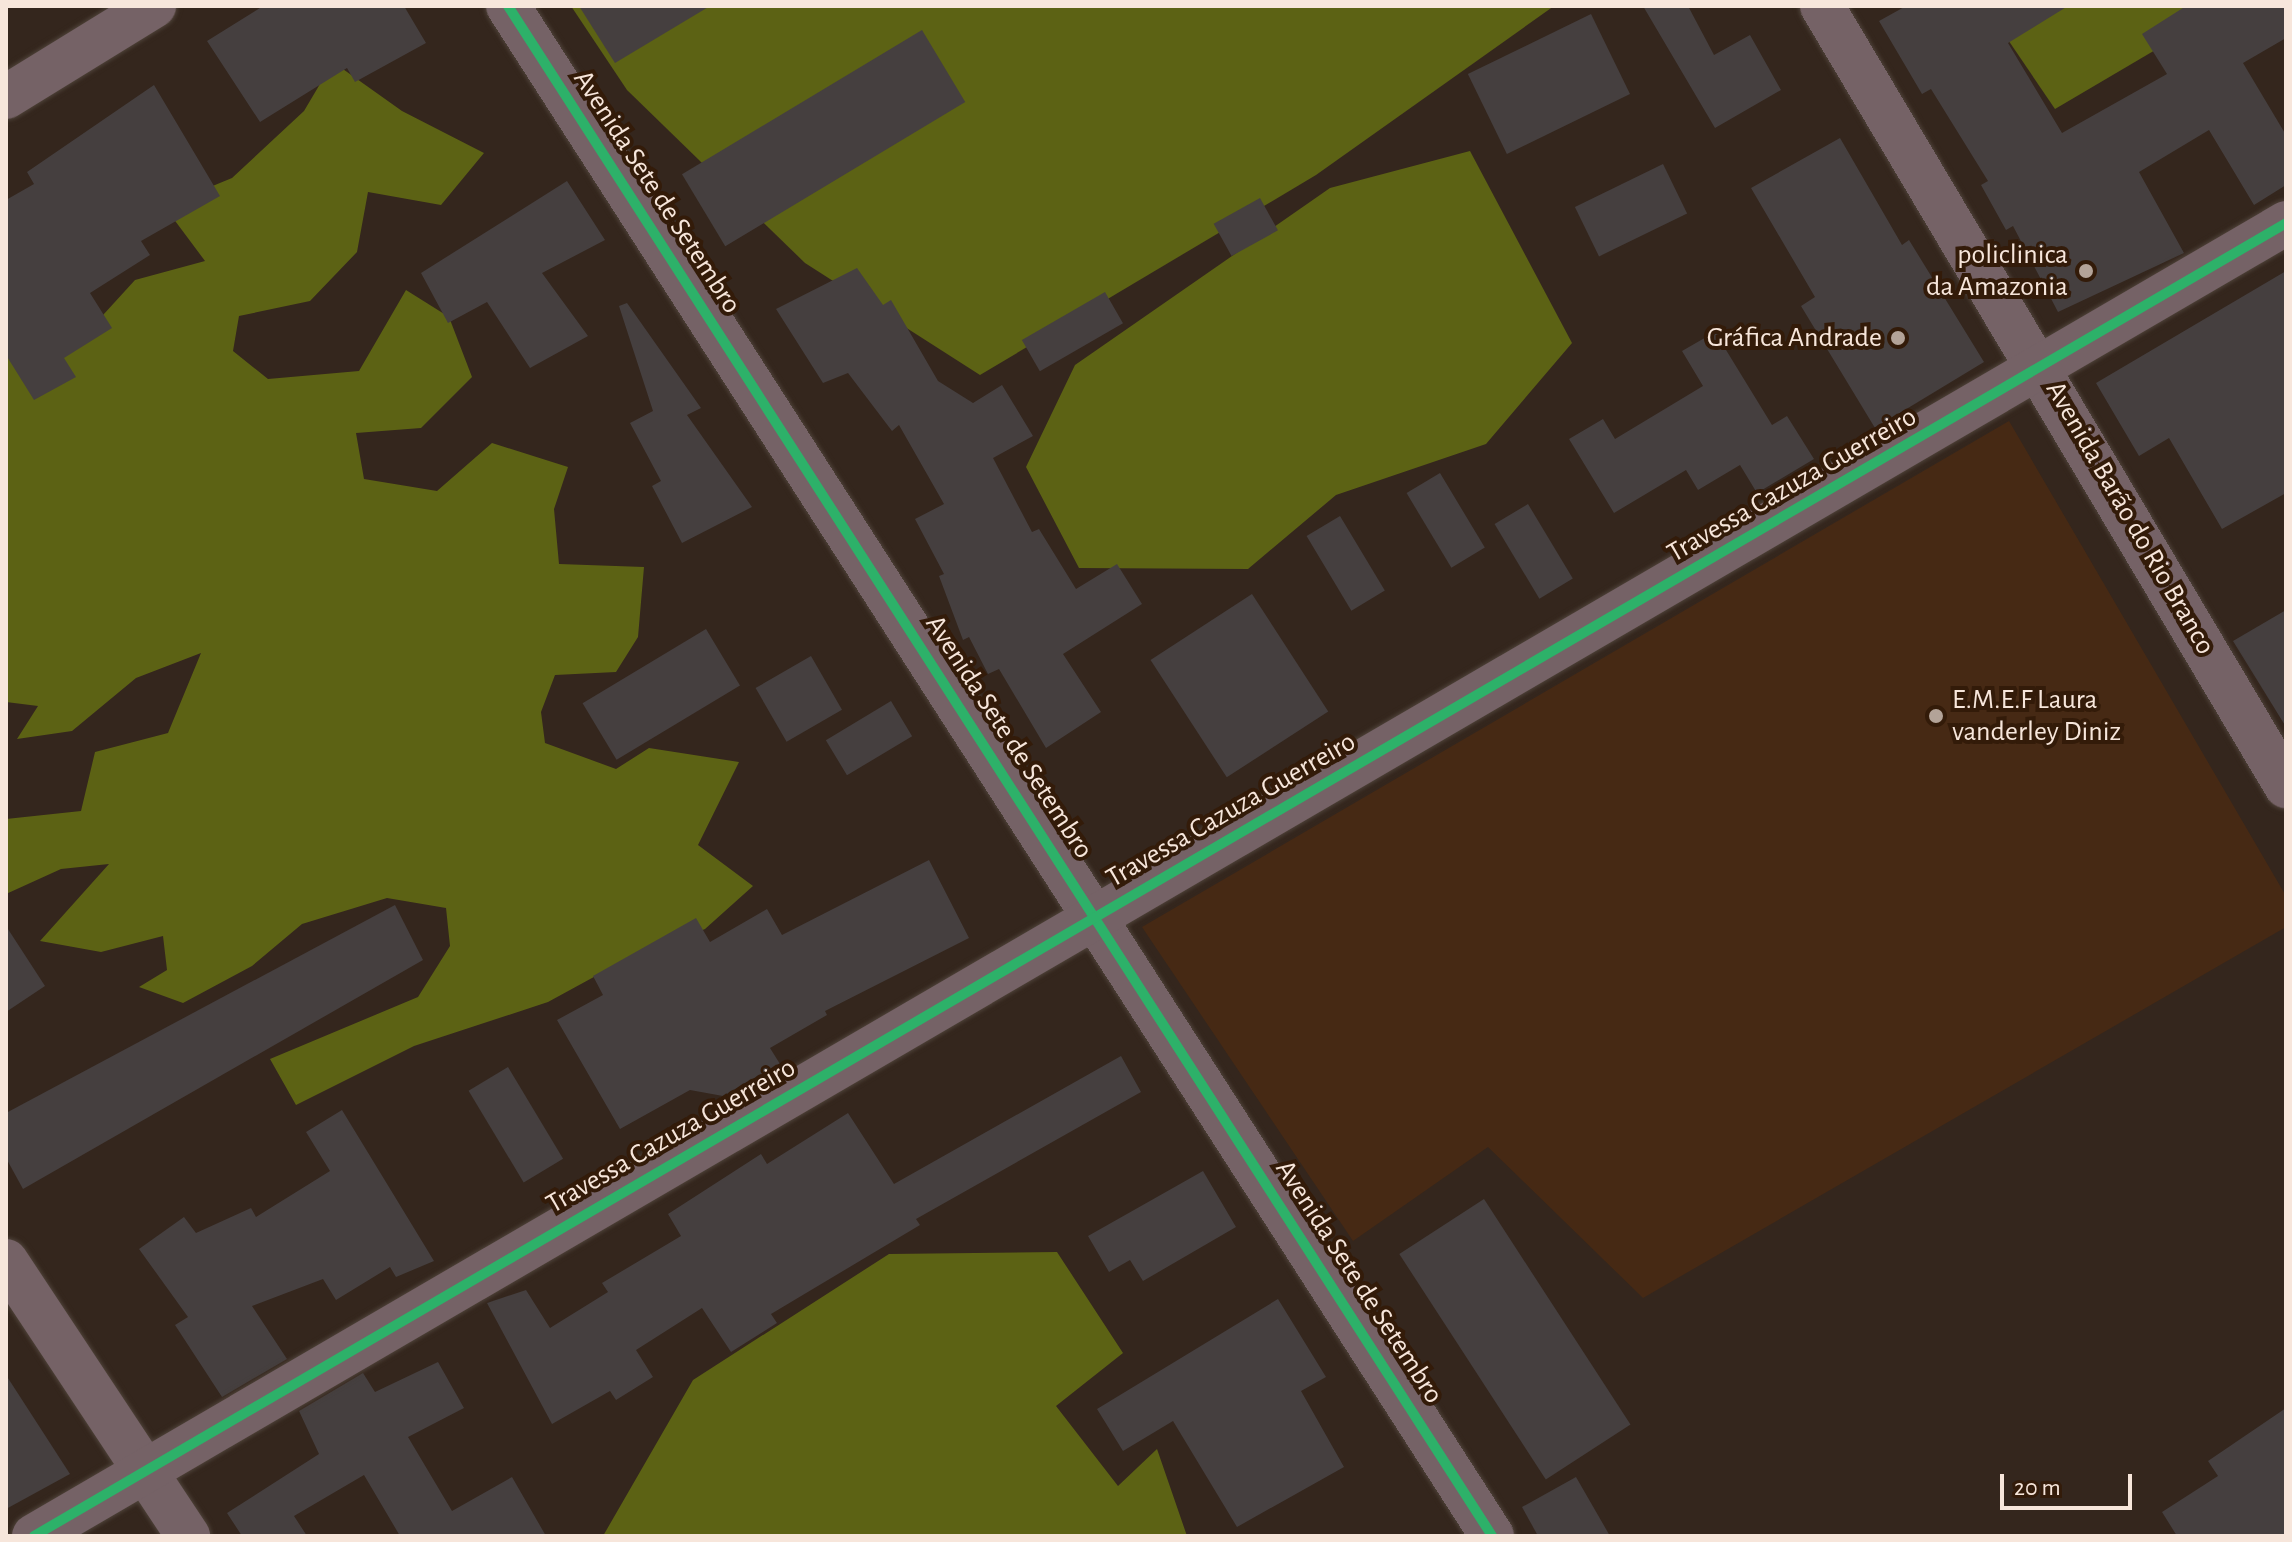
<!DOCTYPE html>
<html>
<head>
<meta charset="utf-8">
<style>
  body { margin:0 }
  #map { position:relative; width:2292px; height:1542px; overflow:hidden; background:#34261d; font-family:"Alegreya Sans",sans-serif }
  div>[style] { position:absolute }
  .built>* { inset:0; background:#462914 }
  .forest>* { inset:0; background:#5c6214 }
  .building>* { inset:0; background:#453f3f; transform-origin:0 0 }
  .roads { filter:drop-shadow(0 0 2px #4e4239) drop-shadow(0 0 2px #4e4239) }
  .minor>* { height:44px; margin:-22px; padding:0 22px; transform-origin:22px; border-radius:22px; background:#756266 }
  .cycleway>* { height:10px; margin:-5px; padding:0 5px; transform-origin:5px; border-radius:5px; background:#2db169 }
  .dots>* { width:22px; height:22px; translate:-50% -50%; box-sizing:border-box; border:4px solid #331b09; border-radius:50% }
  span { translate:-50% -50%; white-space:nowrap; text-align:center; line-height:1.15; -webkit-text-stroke:8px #331b09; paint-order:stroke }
  .street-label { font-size:28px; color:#f7e6db }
  .poi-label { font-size:28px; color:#f7e6db }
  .right { translate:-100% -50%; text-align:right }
  .left { translate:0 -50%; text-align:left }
  .frame { position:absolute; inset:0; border:8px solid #f7e6db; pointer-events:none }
  .scale { position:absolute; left:2000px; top:1474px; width:132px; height:36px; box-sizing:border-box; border:4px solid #f7e6db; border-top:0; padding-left:10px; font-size:24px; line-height:28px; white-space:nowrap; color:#f7e6db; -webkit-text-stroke:6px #331b09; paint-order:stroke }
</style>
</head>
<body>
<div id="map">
  <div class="built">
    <div style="clip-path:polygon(2009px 421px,2286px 896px,2286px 927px,1643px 1298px,1488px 1147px,1353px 1241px,1142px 927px)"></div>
  </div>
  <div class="forest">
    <div style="clip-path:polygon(571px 6px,1554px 6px,1316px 175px,980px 375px,805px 263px,627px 90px)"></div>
    <div style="clip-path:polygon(1985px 6px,2230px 6px,2055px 109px)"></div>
    <div style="clip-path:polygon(333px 62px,402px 111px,484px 153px,441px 205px,368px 192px,357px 252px,310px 301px,239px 316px,233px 351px,268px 379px,359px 371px,406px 290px,449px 317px,472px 377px,421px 428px,356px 433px,364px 479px,437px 491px,492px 443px,568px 467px,554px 509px,559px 564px,644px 567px,638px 637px,616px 672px,555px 675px,541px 712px,545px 743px,616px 769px,649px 748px,739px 762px,698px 845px,753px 886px,705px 929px,614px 966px,548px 1002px,414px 1046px,296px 1105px,270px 1059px,418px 997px,450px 946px,446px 908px,387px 898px,302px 924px,252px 966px,183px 1003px,139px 987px,167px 970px,163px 936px,101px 952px,40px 941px,109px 864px,61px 869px,6px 894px,6px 819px,81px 811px,95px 752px,168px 733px,201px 653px,136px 678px,72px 731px,17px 739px,38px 706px,6px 702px,6px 308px,93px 326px,135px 280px,205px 261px,164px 206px,232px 178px,304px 111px)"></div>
    <div style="clip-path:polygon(1470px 151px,1572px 343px,1486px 444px,1336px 495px,1248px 569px,1079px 568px,1026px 467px,1075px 365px,1330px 188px)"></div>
    <div style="clip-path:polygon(1057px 1252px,1123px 1353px,1056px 1406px,1118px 1486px,1157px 1449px,1187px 1536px,603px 1536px,693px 1380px,889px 1254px)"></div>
  </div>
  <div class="building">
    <div style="clip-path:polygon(263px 6px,404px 6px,426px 43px,355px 82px,347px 68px,260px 122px,207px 41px)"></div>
    <div style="clip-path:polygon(579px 6px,710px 6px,615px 63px)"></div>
    <div style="clip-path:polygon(1643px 6px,1688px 6px,1714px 55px,1750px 35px,1781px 90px,1715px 128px)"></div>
    <div style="clip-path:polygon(1906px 6px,2068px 6px,2008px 43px,2062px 133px,2167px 74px,2142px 34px,2186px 6px,2286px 6px,2286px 38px,2243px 63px,2286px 135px,2286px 185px,2254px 205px,2209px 130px,2139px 172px,2184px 253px,2058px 312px,2013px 226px,2006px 230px,1981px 185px,1988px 181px,1931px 89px,1922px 94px,1879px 21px)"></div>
    <div style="left:1591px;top:14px;width:89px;height:137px;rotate:64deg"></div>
    <div style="left:922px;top:30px;width:84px;height:280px;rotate:59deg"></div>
    <div style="clip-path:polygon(154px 85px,220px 196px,141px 241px,150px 255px,90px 293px,112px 328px,64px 358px,76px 377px,34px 400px,6px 355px,6px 200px,34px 184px,27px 172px)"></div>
    <div style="clip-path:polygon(1840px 138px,1902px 245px,1909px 240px,1984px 362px,1875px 428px,1801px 306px,1815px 297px,1751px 188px)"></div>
    <div style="left:1663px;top:164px;width:55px;height:98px;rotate:64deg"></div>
    <div style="clip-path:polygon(567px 181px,605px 240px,542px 273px,588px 336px,530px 368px,487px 302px,448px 323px,421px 273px)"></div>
    <div style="left:1260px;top:198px;width:37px;height:53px;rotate:61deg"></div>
    <div style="clip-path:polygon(857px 268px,883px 305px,891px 300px,938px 381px,973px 403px,1002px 385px,1033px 436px,993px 458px,1032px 532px,1039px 529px,1076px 589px,1117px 564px,1142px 604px,1063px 654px,1101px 712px,1046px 748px,999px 669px,988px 674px,969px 637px,963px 640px,939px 576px,944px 574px,915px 519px,944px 504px,899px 425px,892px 431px,848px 373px,823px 383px,776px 309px)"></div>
    <div style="clip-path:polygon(2286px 271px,2286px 493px,2222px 529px,2169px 438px,2139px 456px,2096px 383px)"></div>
    <div style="left:1105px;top:292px;width:36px;height:96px;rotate:60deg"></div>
    <div style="clip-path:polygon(627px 303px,701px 408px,687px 415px,752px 507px,682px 543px,652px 486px,661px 481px,630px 423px,653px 411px,619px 306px)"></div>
    <div style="clip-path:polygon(1715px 332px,1772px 425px,1787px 416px,1814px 459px,1757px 493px,1740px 465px,1698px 490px,1686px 470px,1614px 513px,1569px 439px,1603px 419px,1615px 439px,1703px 386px,1682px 351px)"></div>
    <div style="left:1440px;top:473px;width:87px;height:39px;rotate:59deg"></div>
    <div style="left:1528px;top:504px;width:87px;height:39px;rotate:59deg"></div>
    <div style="left:1340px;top:516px;width:87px;height:39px;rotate:59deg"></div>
    <div style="left:1252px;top:594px;width:140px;height:121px;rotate:57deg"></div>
    <div style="clip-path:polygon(2286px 610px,2286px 727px,2233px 641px)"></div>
    <div style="left:706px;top:629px;width:66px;height:144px;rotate:59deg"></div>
    <div style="left:811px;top:656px;width:62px;height:64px;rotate:60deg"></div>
    <div style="left:891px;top:701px;width:41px;height:76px;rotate:59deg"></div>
    <div style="clip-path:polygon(929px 860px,969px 938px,825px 1011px,827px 1015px,770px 1048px,780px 1064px,723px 1096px,690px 1090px,620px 1129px,557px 1020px,603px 995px,593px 976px,696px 918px,710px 942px,767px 909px,782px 935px)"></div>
    <div style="clip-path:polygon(395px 905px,423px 960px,23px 1189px,6px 1158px,6px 1113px)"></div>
    <div style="clip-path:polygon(6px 926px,45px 986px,6px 1012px)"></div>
    <div style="clip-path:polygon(1121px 1056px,1141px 1092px,916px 1219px,920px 1225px,771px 1314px,777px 1323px,731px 1352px,702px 1308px,636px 1350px,653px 1377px,616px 1400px,610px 1391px,552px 1424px,487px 1303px,526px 1290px,550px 1328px,608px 1292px,602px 1283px,681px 1236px,668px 1214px,761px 1154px,767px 1164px,848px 1113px,894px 1184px)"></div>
    <div style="left:508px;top:1067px;width:107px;height:46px;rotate:59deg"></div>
    <div style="clip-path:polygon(342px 1110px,434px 1261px,396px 1277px,390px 1267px,336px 1300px,323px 1279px,252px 1306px,287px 1359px,222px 1397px,175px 1325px,188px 1317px,139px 1249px,184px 1217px,196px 1233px,251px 1208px,256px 1217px,330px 1171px,306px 1132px)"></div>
    <div style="clip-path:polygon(1203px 1171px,1236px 1227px,1143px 1281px,1130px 1260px,1109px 1272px,1088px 1236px)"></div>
    <div style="left:1484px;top:1199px;width:269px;height:101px;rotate:57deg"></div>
    <div style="clip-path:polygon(1278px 1299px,1326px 1377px,1301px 1391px,1344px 1467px,1237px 1527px,1173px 1421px,1123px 1451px,1097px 1409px)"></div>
    <div style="clip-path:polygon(438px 1362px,464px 1408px,408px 1437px,452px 1511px,512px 1477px,546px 1536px,400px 1536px,364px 1475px,294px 1516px,307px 1536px,242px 1536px,227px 1513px,319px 1454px,299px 1411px,363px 1373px,375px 1392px)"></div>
    <div style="clip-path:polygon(6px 1375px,70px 1474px,6px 1509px)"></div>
    <div style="clip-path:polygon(2286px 1408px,2286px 1536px,2177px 1536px,2162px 1512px,2218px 1476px,2208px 1461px)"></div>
    <div style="clip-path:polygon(1576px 1477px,1610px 1536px,1538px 1536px,1522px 1507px)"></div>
  </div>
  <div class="roads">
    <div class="minor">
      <div style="left:508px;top:6px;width:1819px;rotate:57.25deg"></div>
      <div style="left:1822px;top:6px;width:908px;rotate:59.25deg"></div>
      <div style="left:6px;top:97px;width:174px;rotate:-31.6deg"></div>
      <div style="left:6px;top:1261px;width:330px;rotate:56.5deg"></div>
      <div style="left:34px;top:1536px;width:2607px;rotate:-30.24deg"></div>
    </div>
  </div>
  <div class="cycleway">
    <div style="left:508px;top:6px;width:1819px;rotate:57.25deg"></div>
    <div style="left:34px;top:1536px;width:2607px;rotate:-30.24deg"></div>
  </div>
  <div class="dots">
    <div style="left:2086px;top:271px;background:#b3a398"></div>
    <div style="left:1898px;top:338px;background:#b3a398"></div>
    <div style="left:1936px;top:716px;background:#b3a398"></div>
  </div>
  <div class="street-label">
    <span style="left:657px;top:192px;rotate:57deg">Avenida Sete de Setembro</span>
    <span style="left:1792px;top:485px;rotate:-30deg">Travessa Cazuza Guerreiro</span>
    <span style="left:2130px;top:518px;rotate:60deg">Avenida Barão do Rio Branco</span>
    <span style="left:1009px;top:737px;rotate:57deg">Avenida Sete de Setembro</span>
    <span style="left:1231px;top:810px;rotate:-30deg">Travessa Cazuza Guerreiro</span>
    <span style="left:671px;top:1136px;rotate:-30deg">Travessa Cazuza Guerreiro</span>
    <span style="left:1359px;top:1282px;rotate:57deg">Avenida Sete de Setembro</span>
  </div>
  <div class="poi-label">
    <span class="right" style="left:2068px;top:271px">policlinica<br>da Amazonia</span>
    <span class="right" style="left:1882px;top:338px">Gráfica Andrade</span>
    <span class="left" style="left:1952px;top:716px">E.M.E.F Laura<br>vanderley Diniz</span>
  </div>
  <div class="frame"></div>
  <div class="scale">20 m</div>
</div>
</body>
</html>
